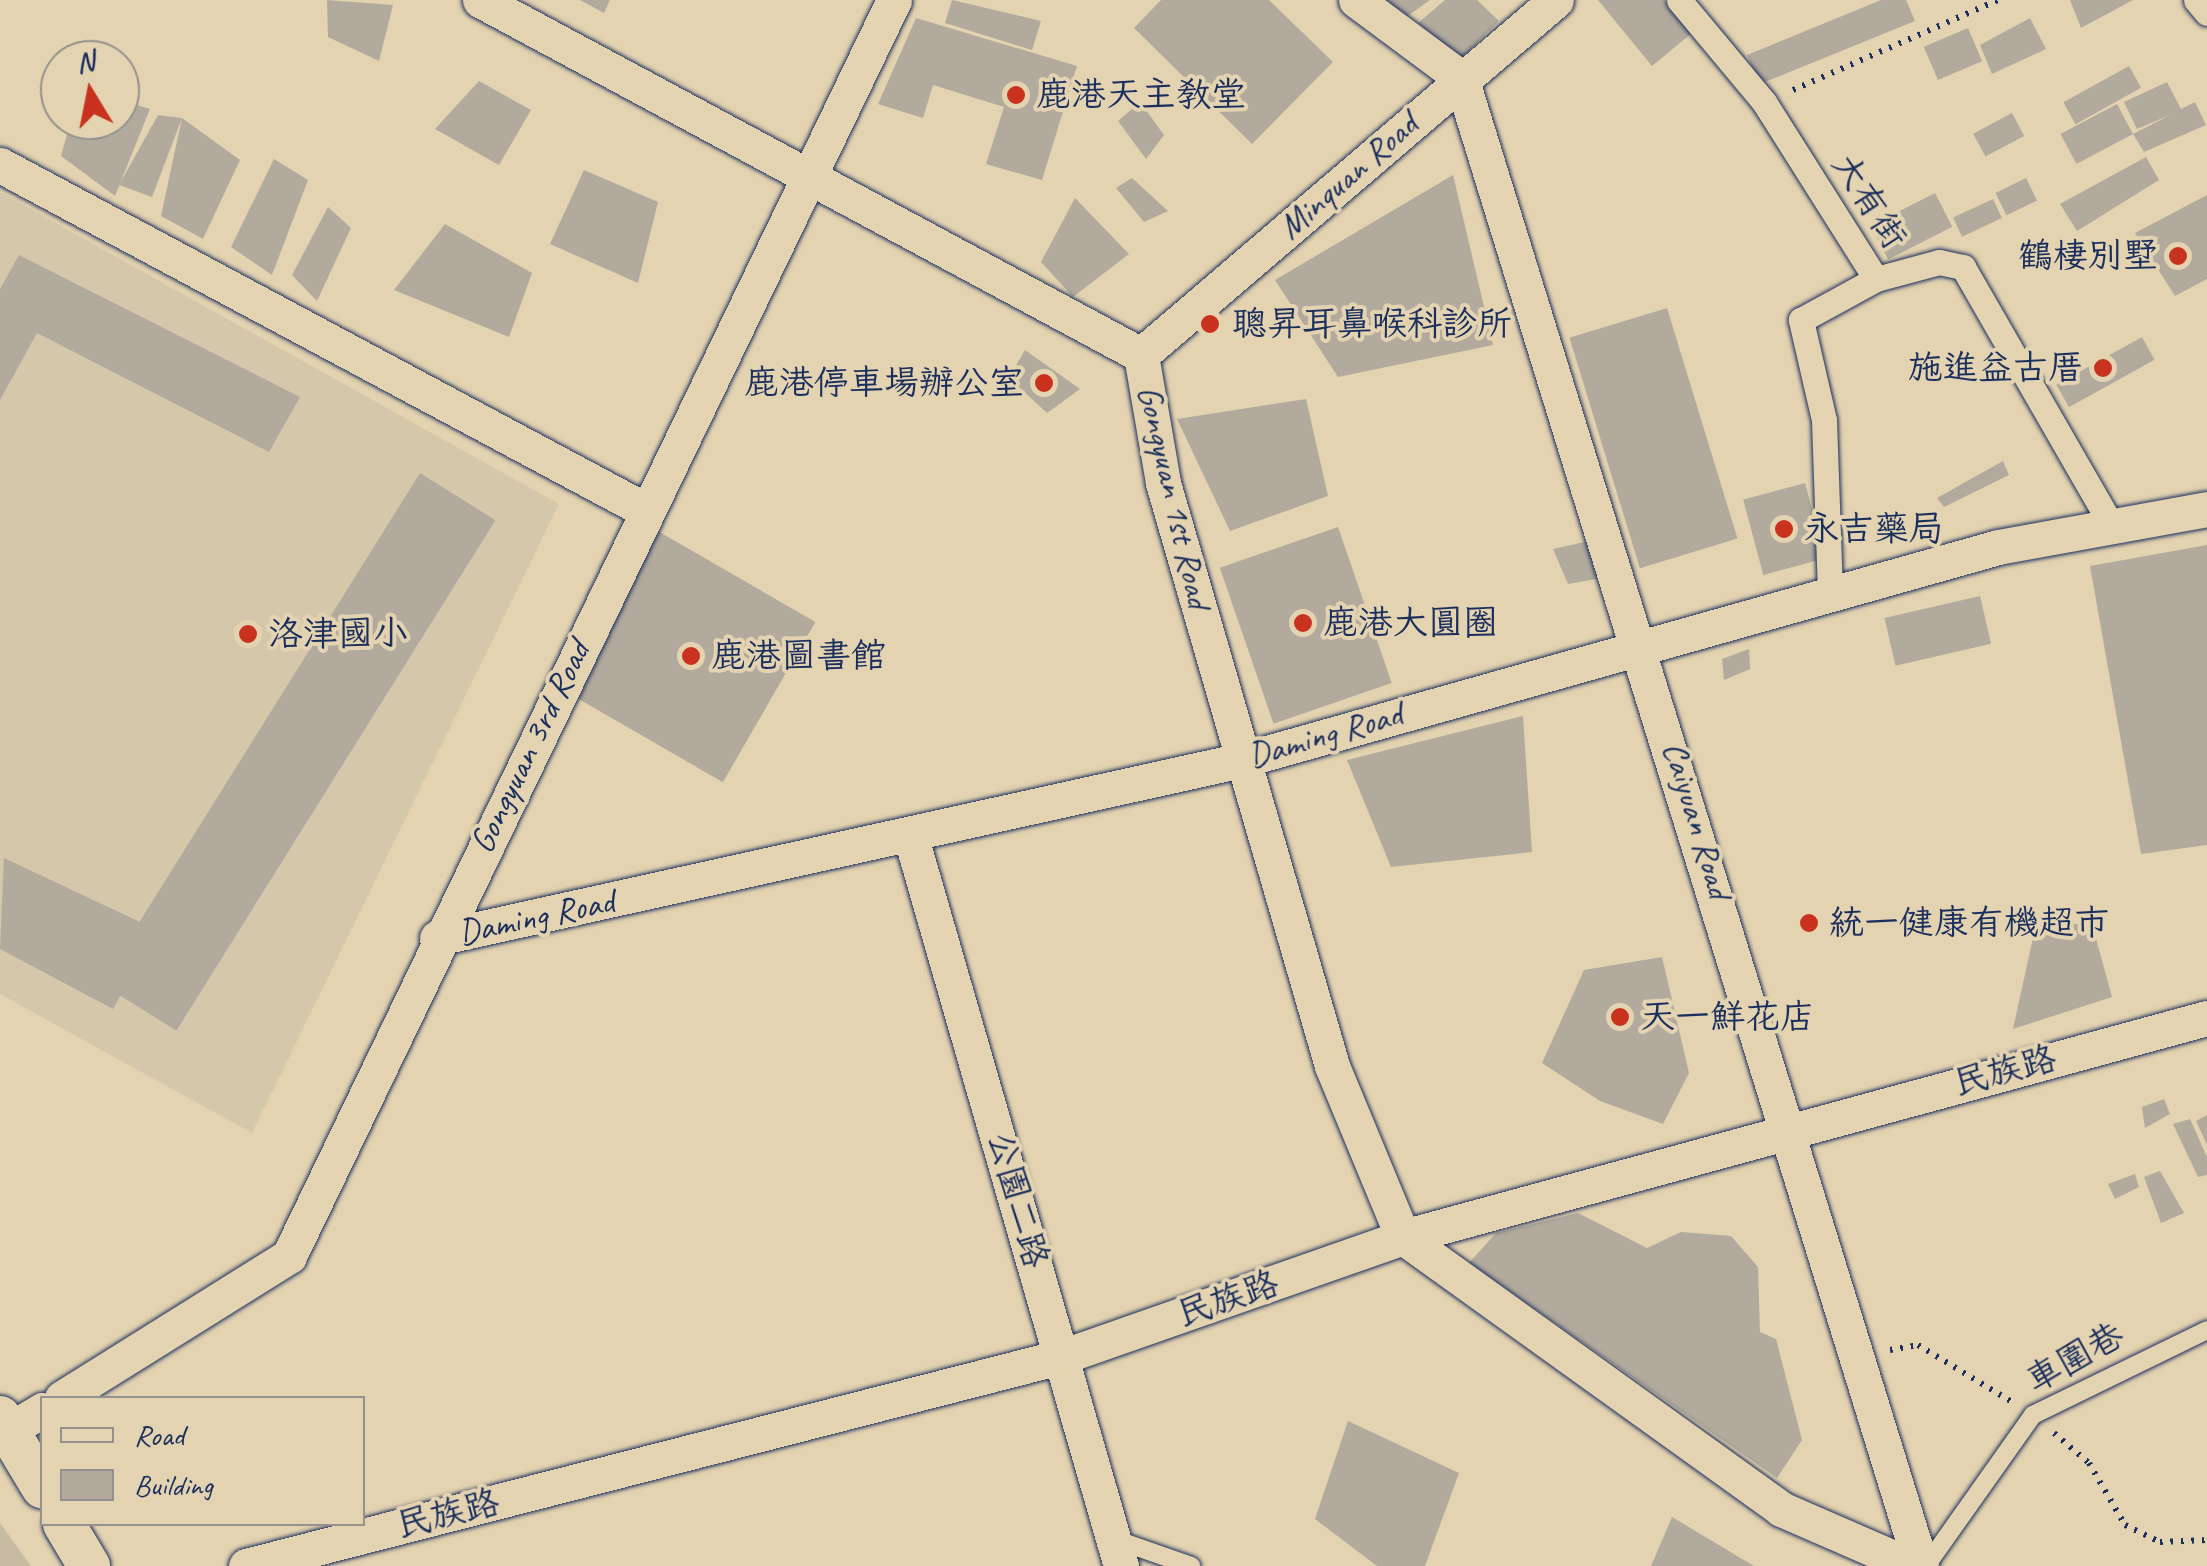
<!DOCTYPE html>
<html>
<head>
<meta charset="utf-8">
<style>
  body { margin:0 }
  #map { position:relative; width:2207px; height:1566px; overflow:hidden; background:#e4d3b0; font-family:Caveat,"LXGW WenKai TC",sans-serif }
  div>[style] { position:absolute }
  .built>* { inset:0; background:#d5c7aa }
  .green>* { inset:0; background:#c7bba4 }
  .building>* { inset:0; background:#b2aa9c; transform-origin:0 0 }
  .path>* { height:6px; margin-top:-3px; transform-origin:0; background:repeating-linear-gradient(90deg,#1b2f5e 0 2.5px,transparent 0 10.5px) }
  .roads { filter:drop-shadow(0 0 2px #1b2f5e) drop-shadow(0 0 2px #1b2f5e) }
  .service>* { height:18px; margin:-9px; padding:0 9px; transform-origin:9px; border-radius:9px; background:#e4d3b0 }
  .pedestrian>* { height:25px; margin:-12.5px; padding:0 12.5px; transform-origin:12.5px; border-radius:12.5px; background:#e4d3b0 }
  .minor>* { height:35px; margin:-17.5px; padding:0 17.5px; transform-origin:17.5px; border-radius:17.5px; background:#e4d3b0 }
  .tertiary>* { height:42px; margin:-21px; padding:0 21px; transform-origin:21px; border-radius:21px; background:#e4d3b0 }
  .dots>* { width:28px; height:28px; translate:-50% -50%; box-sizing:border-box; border:5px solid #e4d3b0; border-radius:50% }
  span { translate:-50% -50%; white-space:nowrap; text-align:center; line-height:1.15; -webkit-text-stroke:8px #e4d3b0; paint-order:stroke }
  .poi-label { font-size:35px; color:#1b2f5e }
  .left { translate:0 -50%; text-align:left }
  .right { translate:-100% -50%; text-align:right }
  .street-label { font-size:35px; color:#1b2f5e }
  .legend { position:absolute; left:40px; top:1396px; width:325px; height:130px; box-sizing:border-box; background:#e4d3b0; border:2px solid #94918f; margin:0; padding:12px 18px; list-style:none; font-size:30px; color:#1b2f5e }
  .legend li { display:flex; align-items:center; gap:20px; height:50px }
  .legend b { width:50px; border:2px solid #94918f }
  .north { position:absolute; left:40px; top:40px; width:100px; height:100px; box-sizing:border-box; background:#e4d3b0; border:2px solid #94918f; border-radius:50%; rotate:350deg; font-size:28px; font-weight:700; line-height:40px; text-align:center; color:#1b2f5e }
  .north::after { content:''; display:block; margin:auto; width:35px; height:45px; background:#c8321e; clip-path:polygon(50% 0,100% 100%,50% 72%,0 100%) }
</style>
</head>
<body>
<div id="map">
  <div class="built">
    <div style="clip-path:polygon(0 192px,559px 504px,252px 1133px,0 994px)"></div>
  </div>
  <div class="green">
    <div style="clip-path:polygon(0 1523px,31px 1566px,0 1566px)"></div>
  </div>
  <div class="building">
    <div style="clip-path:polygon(327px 0,393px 5px,379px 61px,328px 37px)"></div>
    <div style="clip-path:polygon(580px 0,610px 0,604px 13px)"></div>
    <div style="clip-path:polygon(952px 0,1041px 21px,1032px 50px,945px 23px)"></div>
    <div style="clip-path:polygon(1161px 0,1269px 0,1333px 62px,1252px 144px,1134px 28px)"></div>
    <div style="clip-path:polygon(1372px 0,1430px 0,1399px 22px)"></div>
    <div style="clip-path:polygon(1445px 0,1477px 0,1499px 21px,1461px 58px,1418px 23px)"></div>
    <div style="clip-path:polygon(1598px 0,1664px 0,1692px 33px,1652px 66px)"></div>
    <div style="clip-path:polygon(1881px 0,1906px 0,1915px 21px,1760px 84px,1747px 55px)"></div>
    <div style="clip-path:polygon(2070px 0,2133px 0,2081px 28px)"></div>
    <div style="clip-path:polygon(916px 18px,1077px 66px,1042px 180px,986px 164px,1004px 107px,933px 85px,923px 118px,878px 104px)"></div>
    <div style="clip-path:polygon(2030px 18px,2046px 49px,1992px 74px,1980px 45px)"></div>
    <div style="left:1968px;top:28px;width:36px;height:48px;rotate:67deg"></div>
    <div style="left:2129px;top:66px;width:25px;height:75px;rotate:61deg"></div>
    <div style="clip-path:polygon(479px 81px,531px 110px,499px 165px,435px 129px)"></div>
    <div style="clip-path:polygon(2167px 82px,2181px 109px,2195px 102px,2206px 125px,2144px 152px,2133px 134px,2170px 115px,2137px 129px,2124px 102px)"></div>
    <div style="clip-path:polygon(120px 100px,150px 109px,115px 196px,61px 156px,71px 120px,120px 120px)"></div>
    <div style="clip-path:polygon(1140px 102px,1164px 135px,1146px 159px,1118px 121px)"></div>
    <div style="left:2117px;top:104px;width:34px;height:64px;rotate:62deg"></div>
    <div style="left:2012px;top:113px;width:26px;height:44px;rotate:62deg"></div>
    <div style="clip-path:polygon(158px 115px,182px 118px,152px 197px,119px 185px)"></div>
    <div style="clip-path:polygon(182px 118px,240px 160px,203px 239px,161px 216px)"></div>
    <div style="clip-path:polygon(2146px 157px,2159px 180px,2077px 231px,2060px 204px)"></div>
    <div style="clip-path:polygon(274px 159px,308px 180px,272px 275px,231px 247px)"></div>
    <div style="clip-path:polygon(584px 170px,658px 202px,638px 283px,550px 244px)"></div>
    <div style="clip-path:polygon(1453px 175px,1493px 345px,1338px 377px,1275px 280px)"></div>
    <div style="clip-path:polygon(1132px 178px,1168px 211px,1144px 222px,1116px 188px)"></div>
    <div style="left:2026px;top:178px;width:25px;height:34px;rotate:64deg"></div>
    <div style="left:1935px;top:193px;width:38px;height:72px;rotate:63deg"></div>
    <div style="clip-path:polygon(2207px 195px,2207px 279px,2175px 296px,2135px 233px)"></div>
    <div style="clip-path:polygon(1075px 198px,1129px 254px,1073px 297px,1041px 262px)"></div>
    <div style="left:1993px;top:199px;width:21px;height:44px;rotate:65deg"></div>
    <div style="clip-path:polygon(328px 207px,351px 228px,317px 301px,292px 275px)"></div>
    <div style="clip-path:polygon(445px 224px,532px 273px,509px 337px,394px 290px)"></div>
    <div style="clip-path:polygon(19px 255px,300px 397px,269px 452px,37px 333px,0 400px,0 289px)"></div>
    <div style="left:1667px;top:308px;width:241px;height:102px;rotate:73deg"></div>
    <div style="left:2142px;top:337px;width:26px;height:98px;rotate:61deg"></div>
    <div style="clip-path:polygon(1025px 350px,1080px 389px,1047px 413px,1009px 378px)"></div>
    <div style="clip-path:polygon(1306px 399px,1328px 496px,1230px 531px,1177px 419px)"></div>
    <div style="clip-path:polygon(2003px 461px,2009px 475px,1944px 507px,1937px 498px)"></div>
    <div style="left:420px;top:473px;width:89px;height:602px;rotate:32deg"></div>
    <div style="left:1805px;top:483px;width:78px;height:64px;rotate:75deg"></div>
    <div style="left:1338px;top:527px;width:165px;height:125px;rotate:71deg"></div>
    <div style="left:656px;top:530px;width:184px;height:185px;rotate:30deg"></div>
    <div style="clip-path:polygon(1594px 540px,1608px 577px,1568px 584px,1553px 549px)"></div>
    <div style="clip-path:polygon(2207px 545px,2207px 845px,2141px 854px,2090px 566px)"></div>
    <div style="left:1980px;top:596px;width:49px;height:98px;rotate:77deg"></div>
    <div style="clip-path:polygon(1749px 649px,1750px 669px,1724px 680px,1722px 659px)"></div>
    <div style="clip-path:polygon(1523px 716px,1532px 852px,1391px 867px,1347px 760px)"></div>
    <div style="clip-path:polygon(4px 858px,157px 930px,113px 1009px,0 949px)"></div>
    <div style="clip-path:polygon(2036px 924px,2092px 924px,2112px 997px,2013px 1029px)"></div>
    <div style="clip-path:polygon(1662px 957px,1689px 1073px,1663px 1124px,1600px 1101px,1542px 1063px,1584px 970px)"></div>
    <div style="clip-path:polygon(2164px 1099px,2170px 1114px,2145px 1128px,2142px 1107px)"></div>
    <div style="clip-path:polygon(2207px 1115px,2207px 1145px,2196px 1121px)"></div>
    <div style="clip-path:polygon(2190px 1119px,2207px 1157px,2207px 1175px,2198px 1177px,2173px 1124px)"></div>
    <div style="clip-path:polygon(2160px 1171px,2184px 1213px,2161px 1223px,2144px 1177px)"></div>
    <div style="clip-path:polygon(2135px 1174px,2139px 1187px,2115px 1199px,2108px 1184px)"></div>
    <div style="clip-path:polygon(1578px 1213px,1647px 1248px,1681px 1232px,1731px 1236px,1758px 1267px,1760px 1332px,1776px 1339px,1802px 1440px,1777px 1478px,1469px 1263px,1496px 1233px)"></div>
    <div style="clip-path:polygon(1348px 1421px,1459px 1473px,1425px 1566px,1377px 1566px,1315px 1519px)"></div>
    <div style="clip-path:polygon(1672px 1517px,1754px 1566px,1651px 1566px)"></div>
  </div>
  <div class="path">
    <div style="left:1793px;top:90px;width:224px;rotate:-23.7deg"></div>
    <div style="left:1890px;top:1350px;width:28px;rotate:-10deg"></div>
    <div style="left:1918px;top:1345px;width:110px;rotate:31.2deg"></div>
    <div style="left:2054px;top:1433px;width:46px;rotate:40.6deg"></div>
    <div style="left:2089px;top:1463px;width:72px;rotate:59.9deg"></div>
    <div style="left:2125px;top:1525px;width:39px;rotate:26deg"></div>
    <div style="left:2160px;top:1542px;width:47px;rotate:-2.4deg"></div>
  </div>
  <div class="roads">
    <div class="service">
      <div style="left:1114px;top:1539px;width:82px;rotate:19.3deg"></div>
      <div style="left:1926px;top:1566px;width:185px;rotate:-54.7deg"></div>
      <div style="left:2033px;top:1415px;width:194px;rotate:-26deg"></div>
    </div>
    <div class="pedestrian">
      <div style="left:1679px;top:0;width:133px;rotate:50.2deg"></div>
      <div style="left:1764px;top:102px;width:209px;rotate:57.7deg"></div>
      <div style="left:1876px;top:279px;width:65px;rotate:-15.1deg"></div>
      <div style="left:1939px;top:262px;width:25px;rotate:12deg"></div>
      <div style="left:1963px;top:267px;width:297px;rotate:60.1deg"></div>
      <div style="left:2196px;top:0;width:17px;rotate:50deg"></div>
      <div style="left:1830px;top:592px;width:172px;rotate:-92deg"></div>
      <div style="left:1824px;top:420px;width:103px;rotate:-103deg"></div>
      <div style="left:1801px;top:320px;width:85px;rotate:-28.7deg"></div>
    </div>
    <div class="minor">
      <div style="left:480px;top:0;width:750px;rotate:28.24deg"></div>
      <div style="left:1141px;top:355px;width:130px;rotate:80.2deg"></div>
      <div style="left:1163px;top:483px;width:607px;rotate:73.83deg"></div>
      <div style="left:1332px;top:1066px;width:185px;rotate:67.5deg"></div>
      <div style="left:1403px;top:1237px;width:466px;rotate:35.7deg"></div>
      <div style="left:1781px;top:1509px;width:143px;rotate:23.5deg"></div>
      <div style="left:1356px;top:0;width:131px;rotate:36.6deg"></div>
      <div style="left:1461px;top:78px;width:1557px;rotate:72.82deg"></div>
      <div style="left:0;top:165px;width:731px;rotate:28.14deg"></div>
      <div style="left:1141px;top:355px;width:546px;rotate:-40.54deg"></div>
      <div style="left:910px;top:834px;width:762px;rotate:73.92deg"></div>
      <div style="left:437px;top:938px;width:824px;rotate:-12.47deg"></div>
      <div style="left:1242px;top:760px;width:785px;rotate:-15.73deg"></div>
      <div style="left:1998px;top:547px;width:212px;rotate:-10.3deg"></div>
      <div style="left:62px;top:1398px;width:268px;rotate:-32deg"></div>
      <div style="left:289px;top:1256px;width:1394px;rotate:-64.28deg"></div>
      <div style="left:9px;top:1430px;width:39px;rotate:-31deg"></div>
      <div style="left:246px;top:1566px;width:845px;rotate:-14.4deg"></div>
      <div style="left:1064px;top:1356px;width:359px;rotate:-19.3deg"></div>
      <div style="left:1403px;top:1237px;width:833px;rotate:-15.24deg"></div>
    </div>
    <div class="tertiary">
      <div style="left:0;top:1417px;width:82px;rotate:59deg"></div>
      <div style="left:64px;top:1524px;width:49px;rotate:59.2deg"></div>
    </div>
  </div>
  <div class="dots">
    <div style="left:1016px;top:95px;background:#c8321e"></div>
    <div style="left:2178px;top:256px;background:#c8321e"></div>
    <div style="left:1210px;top:324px;background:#c8321e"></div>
    <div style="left:2103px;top:368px;background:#c8321e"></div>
    <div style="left:1044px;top:383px;background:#c8321e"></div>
    <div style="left:1784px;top:529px;background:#c8321e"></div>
    <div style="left:1303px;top:623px;background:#c8321e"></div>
    <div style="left:248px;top:634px;background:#c8321e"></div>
    <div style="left:691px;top:656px;background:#c8321e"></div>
    <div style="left:1809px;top:923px;background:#c8321e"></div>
    <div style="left:1620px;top:1017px;background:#c8321e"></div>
  </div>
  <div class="poi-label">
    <span class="left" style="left:1036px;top:95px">鹿港天主教堂</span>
    <span class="right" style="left:2158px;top:256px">鶴棲別墅</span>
    <span class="left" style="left:1232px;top:324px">聰昇耳鼻喉科診所</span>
    <span class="right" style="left:2083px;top:368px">施進益古厝</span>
    <span class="right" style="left:1024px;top:383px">鹿港停車場辦公室</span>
    <span class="left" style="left:1804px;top:529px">永吉藥局</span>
    <span class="left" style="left:1323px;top:623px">鹿港大圓圈</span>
    <span class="left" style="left:268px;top:634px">洛津國小</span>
    <span class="left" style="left:711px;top:656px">鹿港圖書館</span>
    <span class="left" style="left:1829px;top:923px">統一健康有機超市</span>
    <span class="left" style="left:1640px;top:1017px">天一鮮花店</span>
  </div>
  <div class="street-label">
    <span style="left:1348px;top:176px;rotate:-41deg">Minquan Road</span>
    <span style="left:1869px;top:201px;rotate:57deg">大有街</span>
    <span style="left:1174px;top:497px;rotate:77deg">Gongyuan 1st Road</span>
    <span style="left:1325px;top:735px;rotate:-16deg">Daming Road</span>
    <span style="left:530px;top:747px;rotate:-64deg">Gongyuan 3rd Road</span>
    <span style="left:1697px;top:820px;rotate:73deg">Caiyuan Road</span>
    <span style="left:536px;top:917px;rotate:-12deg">Daming Road</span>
    <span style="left:2005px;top:1071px;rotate:-15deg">民族路</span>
    <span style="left:1018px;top:1200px;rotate:74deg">公園二路</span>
    <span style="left:1228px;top:1299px;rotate:-19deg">民族路</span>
    <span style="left:2075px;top:1358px;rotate:-29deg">車圍巷</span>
    <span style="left:448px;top:1514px;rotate:-14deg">民族路</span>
  </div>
  <ul class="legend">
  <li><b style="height:12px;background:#e4d3b0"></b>Road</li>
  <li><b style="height:28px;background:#b2aa9c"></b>Building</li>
  </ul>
  <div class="north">N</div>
</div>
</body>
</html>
